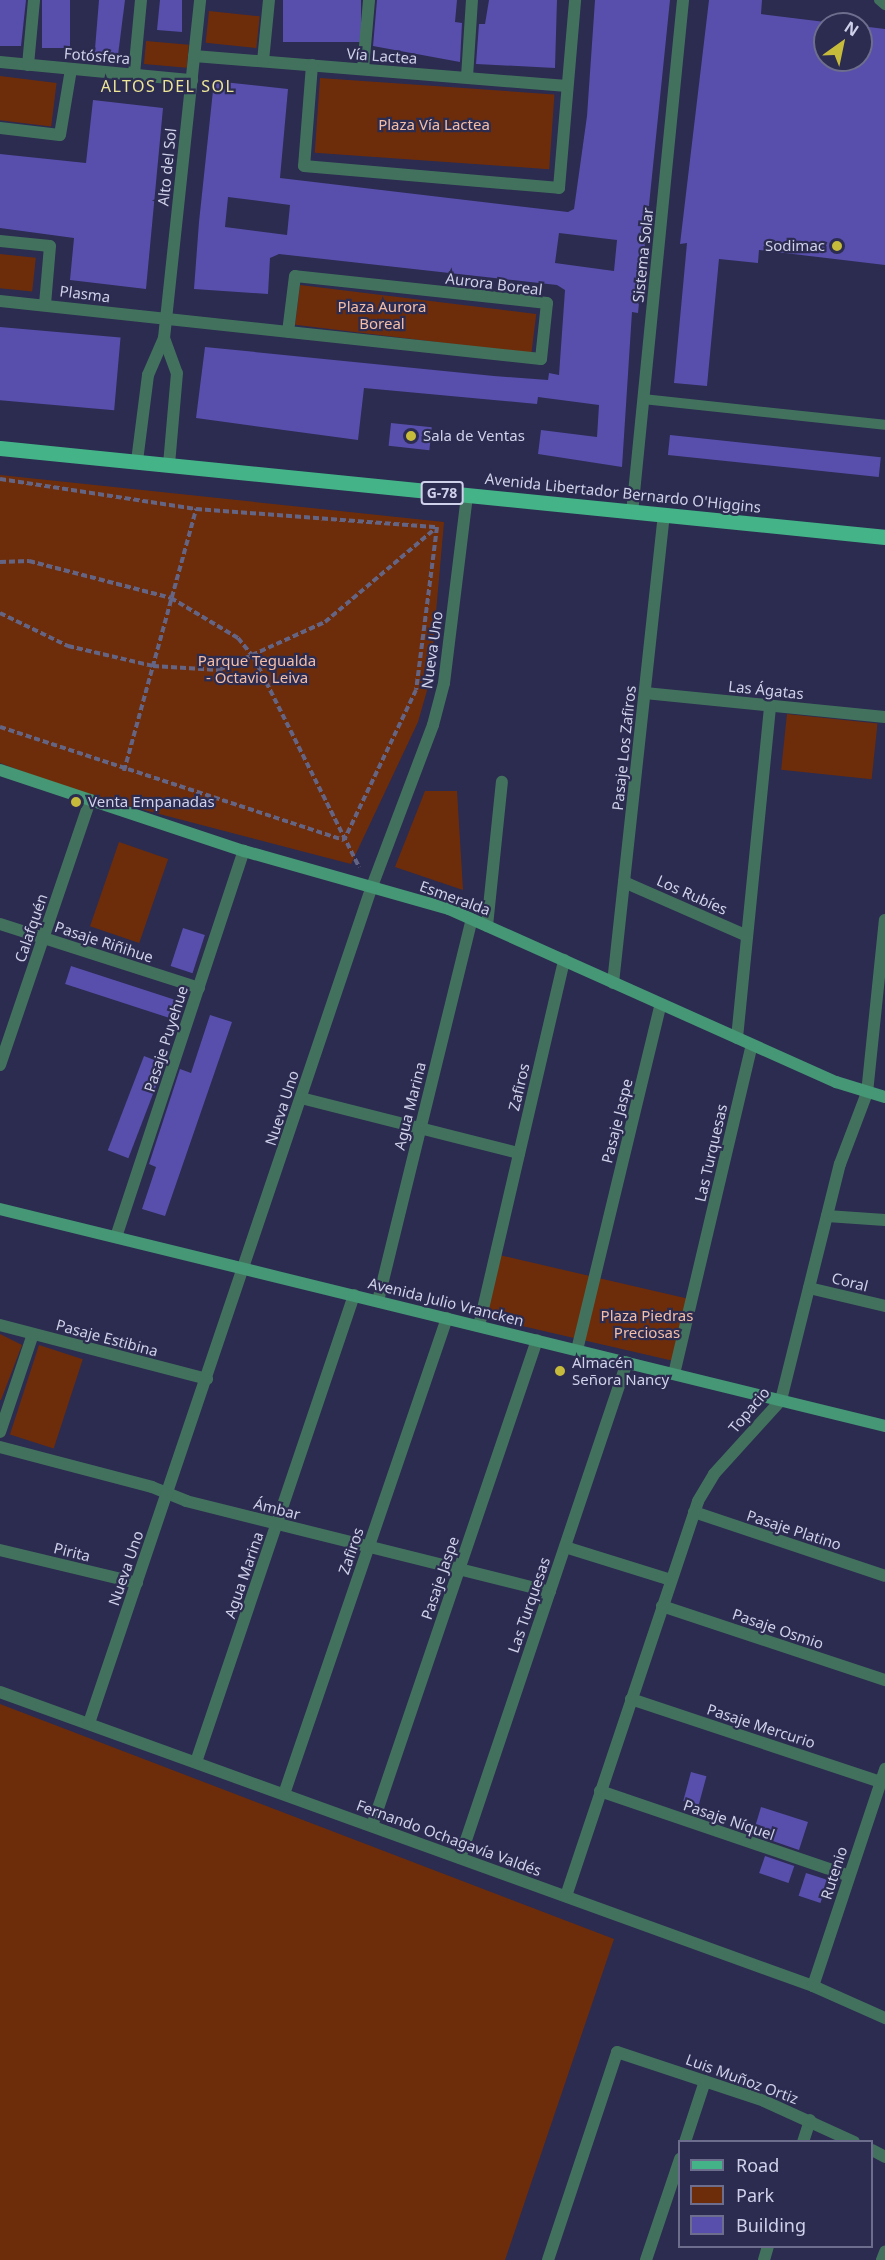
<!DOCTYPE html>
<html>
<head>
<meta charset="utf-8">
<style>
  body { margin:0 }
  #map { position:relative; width:885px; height:2260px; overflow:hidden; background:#2c2b50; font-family:"Noto Sans",sans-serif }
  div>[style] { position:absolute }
  .green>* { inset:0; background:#6d2d0b; transform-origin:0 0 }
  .building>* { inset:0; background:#574fab; transform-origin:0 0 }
  .path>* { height:4px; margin-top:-2px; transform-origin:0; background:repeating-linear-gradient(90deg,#646485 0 6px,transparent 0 9px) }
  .lane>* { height:10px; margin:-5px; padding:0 5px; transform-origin:5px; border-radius:5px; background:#42725d }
  .street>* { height:12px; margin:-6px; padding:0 6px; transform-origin:6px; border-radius:6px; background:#42725d }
  .secondary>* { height:12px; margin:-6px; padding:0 6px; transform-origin:6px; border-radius:6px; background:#459775 }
  .primary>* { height:15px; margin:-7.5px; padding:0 7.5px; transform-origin:7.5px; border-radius:7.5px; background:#44b387 }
  .dots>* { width:16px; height:16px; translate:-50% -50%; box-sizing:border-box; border:3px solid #2c2b50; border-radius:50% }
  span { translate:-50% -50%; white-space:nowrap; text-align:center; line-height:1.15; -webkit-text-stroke:4.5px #2c2b50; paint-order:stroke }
  .shield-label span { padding:2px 4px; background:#2c2b50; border:2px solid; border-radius:4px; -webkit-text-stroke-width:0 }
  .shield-label { font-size:14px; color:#cfd0e9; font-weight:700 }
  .street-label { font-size:15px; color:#cfd0e9 }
  .park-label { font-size:15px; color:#f3bea7 }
  .poi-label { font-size:15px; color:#cfd0e9 }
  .right { translate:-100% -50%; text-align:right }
  .left { translate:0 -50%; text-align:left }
  .neighbourhood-label { font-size:16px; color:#ede697; letter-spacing:1.5px }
  .legend { position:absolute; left:678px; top:2140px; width:195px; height:108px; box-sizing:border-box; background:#2c2b50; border:2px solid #6d6d8d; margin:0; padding:8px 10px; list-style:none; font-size:18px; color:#cfd0e9 }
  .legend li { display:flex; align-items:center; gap:12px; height:30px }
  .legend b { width:30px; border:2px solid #6d6d8d }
  .north { position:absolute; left:813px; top:12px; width:60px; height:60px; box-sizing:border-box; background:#2c2b50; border:2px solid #6d6d8d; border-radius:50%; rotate:33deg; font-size:16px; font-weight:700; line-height:24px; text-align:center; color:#cfd0e9 }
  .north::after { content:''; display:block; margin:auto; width:21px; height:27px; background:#c7bb3b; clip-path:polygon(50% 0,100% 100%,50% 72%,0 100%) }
</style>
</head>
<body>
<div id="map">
  <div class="green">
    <div style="left:209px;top:11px;width:51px;height:32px;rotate:6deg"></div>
    <div style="left:146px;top:41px;width:43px;height:23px;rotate:5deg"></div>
    <div style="left:0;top:76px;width:57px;height:44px;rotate:7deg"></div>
    <div style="left:320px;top:78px;width:235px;height:75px;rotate:4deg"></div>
    <div style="left:0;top:254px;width:36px;height:34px;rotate:6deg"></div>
    <div style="left:300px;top:285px;width:238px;height:40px;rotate:7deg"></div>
    <div style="clip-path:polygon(0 475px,444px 522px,430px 680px,418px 722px,351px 864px,83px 794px,0 763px)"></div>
    <div style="left:787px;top:714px;width:91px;height:56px;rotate:6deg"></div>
    <div style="clip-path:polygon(425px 791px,457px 791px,463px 890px,395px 867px)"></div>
    <div style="left:119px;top:842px;width:52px;height:89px;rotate:19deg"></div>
    <div style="left:499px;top:1255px;width:193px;height:64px;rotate:13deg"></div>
    <div style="clip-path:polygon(0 1334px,22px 1345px,1px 1400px,0 1400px)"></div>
    <div style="left:39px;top:1345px;width:46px;height:94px;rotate:18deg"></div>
    <div style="clip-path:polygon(0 1704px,614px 1939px,505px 2260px,0 2260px)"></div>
  </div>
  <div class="building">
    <div style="clip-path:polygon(0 0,26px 0,21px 46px,0 46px)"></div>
    <div style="left:42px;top:0;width:28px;height:48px"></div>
    <div style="clip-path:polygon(99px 0,125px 0,117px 63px,94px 61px)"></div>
    <div style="clip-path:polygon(160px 0,182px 0,182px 32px,157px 30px)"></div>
    <div style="left:283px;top:0;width:78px;height:42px"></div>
    <div style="clip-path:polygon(377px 0,457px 0,455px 22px,462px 23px,460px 62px,373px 46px)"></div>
    <div style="clip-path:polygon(489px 0,557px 0,555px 68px,476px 64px,479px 24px,485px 24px)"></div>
    <div style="clip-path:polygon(evenodd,595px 0,670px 0,638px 313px,632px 312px,622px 467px,538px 454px,541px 430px,597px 437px,599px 405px,538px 397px,537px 404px,364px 388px,358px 440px,196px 418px,205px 347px,494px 376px,548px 380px,549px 373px,559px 375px,565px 290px,557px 285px,279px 254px,270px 258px,268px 294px,194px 289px,199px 222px,214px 81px,288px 89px,280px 178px,568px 212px,574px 209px,587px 116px,595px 0,228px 197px,290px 205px,287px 235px,225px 227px,228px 197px,595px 0,559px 233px,617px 240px,614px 271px,555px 263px,559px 233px)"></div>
    <div style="clip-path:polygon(709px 0,762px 0,761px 14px,825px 22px,825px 60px,861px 60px,861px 26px,885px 29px,885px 265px,759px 250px,758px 263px,719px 259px,707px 386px,674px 383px,687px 243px,680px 244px)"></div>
    <div style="clip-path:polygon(93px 100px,163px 108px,146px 289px,70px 280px,74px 238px,0 228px,0 154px,86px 163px)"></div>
    <div style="left:0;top:327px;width:121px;height:73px;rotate:5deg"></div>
    <div style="left:391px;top:423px;width:41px;height:23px;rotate:6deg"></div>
    <div style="left:670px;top:435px;width:212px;height:20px;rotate:6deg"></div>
    <div style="left:183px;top:928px;width:23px;height:40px;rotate:18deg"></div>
    <div style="left:71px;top:966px;width:118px;height:19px;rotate:18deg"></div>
    <div style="clip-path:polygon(210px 1015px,232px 1022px,165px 1216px,142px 1209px,156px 1167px,149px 1164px,180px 1069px,191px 1073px)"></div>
    <div style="left:144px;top:1056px;width:22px;height:101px;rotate:21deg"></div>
    <div style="left:691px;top:1772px;width:16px;height:30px;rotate:15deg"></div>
    <div style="clip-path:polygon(761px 1807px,808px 1822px,799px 1850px,770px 1840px,772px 1833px,755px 1827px)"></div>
    <div style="left:765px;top:1856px;width:31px;height:18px;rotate:19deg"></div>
    <div style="left:806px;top:1873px;width:23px;height:24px;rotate:18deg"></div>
  </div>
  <div class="path">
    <div style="left:0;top:479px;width:198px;rotate:8.7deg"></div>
    <div style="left:196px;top:509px;width:242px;rotate:4.3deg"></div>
    <div style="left:437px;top:527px;width:164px;rotate:97.3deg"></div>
    <div style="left:416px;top:690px;width:166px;rotate:115.6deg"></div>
    <div style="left:0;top:562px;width:29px;rotate:-2deg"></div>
    <div style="left:29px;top:561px;width:147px;rotate:14.6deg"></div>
    <div style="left:171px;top:598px;width:78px;rotate:30.8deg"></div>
    <div style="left:238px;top:638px;width:26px;rotate:51deg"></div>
    <div style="left:254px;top:658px;width:234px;rotate:63.3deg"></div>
    <div style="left:0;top:613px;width:76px;rotate:25.9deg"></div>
    <div style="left:68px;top:646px;width:87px;rotate:13.2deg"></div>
    <div style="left:153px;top:666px;width:66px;rotate:3.5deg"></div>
    <div style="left:219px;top:670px;width:116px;rotate:-24.4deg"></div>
    <div style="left:325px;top:622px;width:145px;rotate:-40.3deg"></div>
    <div style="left:0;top:727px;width:362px;rotate:18.2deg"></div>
    <div style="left:124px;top:771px;width:272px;rotate:-74.6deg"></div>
  </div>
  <div class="lane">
    <div style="left:879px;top:0;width:8px;rotate:40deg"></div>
    <div style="left:643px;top:399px;width:243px;rotate:6.1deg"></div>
  </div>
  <div class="street">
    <div style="left:194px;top:56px;width:374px;rotate:4.6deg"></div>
    <div style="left:263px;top:61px;width:61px;rotate:-84.4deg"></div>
    <div style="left:0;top:62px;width:193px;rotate:5.4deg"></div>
    <div style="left:28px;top:65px;width:65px;rotate:-84.7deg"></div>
    <div style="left:312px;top:65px;width:101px;rotate:94.5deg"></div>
    <div style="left:304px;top:166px;width:256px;rotate:4.9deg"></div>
    <div style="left:559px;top:188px;width:189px;rotate:-85.1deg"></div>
    <div style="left:363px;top:69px;width:69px;rotate:-85deg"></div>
    <div style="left:134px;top:74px;width:74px;rotate:-84.6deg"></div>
    <div style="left:467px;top:77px;width:77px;rotate:-86.3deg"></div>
    <div style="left:0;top:128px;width:60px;rotate:6.7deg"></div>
    <div style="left:60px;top:135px;width:67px;rotate:-80.5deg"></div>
    <div style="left:0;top:241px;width:50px;rotate:5.7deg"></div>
    <div style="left:50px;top:246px;width:58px;rotate:94.9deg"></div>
    <div style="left:0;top:301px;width:544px;rotate:6.12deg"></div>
    <div style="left:541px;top:359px;width:56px;rotate:-83.9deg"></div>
    <div style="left:547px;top:303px;width:253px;rotate:-173.9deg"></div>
    <div style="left:295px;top:276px;width:56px;rotate:97.1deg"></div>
    <div style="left:164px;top:338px;width:37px;rotate:70deg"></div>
    <div style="left:177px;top:373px;width:92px;rotate:95deg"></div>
    <div style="left:137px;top:461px;width:87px;rotate:-82.7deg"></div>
    <div style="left:148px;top:375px;width:40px;rotate:-66.6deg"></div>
    <div style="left:164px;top:338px;width:340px;rotate:-83.9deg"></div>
    <div style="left:632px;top:513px;width:516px;rotate:-84.32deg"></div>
    <div style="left:645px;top:693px;width:241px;rotate:5.7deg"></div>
    <div style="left:624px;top:882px;width:134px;rotate:23.7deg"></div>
    <div style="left:0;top:924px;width:209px;rotate:17.8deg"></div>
    <div style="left:487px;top:926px;width:145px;rotate:-84.1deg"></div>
    <div style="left:613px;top:983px;width:470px;rotate:-83.8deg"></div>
    <div style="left:737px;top:1038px;width:335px;rotate:-84.3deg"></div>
    <div style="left:0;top:1065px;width:280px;rotate:-71.2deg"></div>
    <div style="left:301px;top:1098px;width:225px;rotate:14.2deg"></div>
    <div style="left:827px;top:1216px;width:58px;rotate:3.9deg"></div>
    <div style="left:116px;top:1237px;width:407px;rotate:-71.7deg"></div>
    <div style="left:809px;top:1288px;width:78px;rotate:13.3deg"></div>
    <div style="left:378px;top:1301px;width:393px;rotate:-76.2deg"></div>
    <div style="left:0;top:1325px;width:214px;rotate:14.6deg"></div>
    <div style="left:479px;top:1326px;width:376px;rotate:-76.9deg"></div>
    <div style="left:577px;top:1350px;width:356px;rotate:-76.4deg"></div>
    <div style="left:674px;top:1374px;width:338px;rotate:-76.7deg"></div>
    <div style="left:0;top:1432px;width:103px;rotate:-71.4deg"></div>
    <div style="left:0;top:1447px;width:157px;rotate:14.7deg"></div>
    <div style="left:152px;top:1487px;width:37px;rotate:22deg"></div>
    <div style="left:186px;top:1501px;width:375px;rotate:14deg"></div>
    <div style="left:694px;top:1512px;width:201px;rotate:18.5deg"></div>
    <div style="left:565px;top:1547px;width:111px;rotate:17.3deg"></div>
    <div style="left:0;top:1550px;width:141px;rotate:13.5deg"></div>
    <div style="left:662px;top:1606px;width:235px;rotate:18.4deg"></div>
    <div style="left:0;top:1692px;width:865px;rotate:19.88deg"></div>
    <div style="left:813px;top:1986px;width:79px;rotate:24deg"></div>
    <div style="left:631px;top:1699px;width:263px;rotate:18.4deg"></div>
    <div style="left:89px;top:1723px;width:880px;rotate:-71.32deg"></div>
    <div style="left:371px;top:889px;width:175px;rotate:-69.3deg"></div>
    <div style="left:433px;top:725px;width:43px;rotate:-75.3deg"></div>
    <div style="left:444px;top:683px;width:189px;rotate:-83deg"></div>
    <div style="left:196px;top:1762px;width:493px;rotate:-71.3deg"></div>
    <div style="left:600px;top:1791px;width:263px;rotate:18.8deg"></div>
    <div style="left:284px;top:1794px;width:503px;rotate:-71.1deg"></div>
    <div style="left:372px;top:1826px;width:513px;rotate:-71.25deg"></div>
    <div style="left:460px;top:1858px;width:523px;rotate:-71.39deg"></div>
    <div style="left:566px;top:1896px;width:416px;rotate:-71.5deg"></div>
    <div style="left:698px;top:1501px;width:31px;rotate:-59deg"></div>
    <div style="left:714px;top:1474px;width:100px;rotate:-47.8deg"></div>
    <div style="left:781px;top:1400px;width:243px;rotate:-76deg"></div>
    <div style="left:840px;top:1164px;width:76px;rotate:-69.2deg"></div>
    <div style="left:867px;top:1093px;width:174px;rotate:-84.1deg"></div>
    <div style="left:813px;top:1986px;width:229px;rotate:-71.6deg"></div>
    <div style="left:685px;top:2142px;width:64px;rotate:-71.8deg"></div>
    <div style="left:803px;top:2142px;width:23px;rotate:-72deg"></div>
    <div style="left:872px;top:2150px;width:15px;rotate:28deg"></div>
    <div style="left:548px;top:2260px;width:219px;rotate:-71.6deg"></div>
    <div style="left:617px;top:2052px;width:155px;rotate:18.4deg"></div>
    <div style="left:764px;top:2101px;width:99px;rotate:24.5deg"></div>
    <div style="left:646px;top:2260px;width:107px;rotate:-71.4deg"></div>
    <div style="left:764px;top:2260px;width:15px;rotate:-74deg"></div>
    <div style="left:882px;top:2260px;width:9px;rotate:-69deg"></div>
  </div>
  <div class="secondary">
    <div style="left:0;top:770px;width:257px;rotate:18.4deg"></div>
    <div style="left:244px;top:851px;width:213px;rotate:15.8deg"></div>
    <div style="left:449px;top:909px;width:424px;rotate:24.1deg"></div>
    <div style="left:836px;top:1082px;width:51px;rotate:17deg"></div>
    <div style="left:0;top:1209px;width:911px;rotate:13.78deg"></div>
  </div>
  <div class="primary">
    <div style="left:0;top:448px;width:889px;rotate:5.74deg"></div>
  </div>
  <div class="dots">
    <div style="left:837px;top:246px;background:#c7bb3b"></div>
    <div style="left:411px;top:436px;background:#c7bb3b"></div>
    <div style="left:76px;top:802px;background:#c7bb3b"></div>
    <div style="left:560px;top:1371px;background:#c7bb3b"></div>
  </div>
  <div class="shield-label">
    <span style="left:442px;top:493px">G-78</span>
  </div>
  <div class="street-label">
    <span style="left:97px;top:56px;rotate:5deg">Fotósfera</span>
    <span style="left:382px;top:56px;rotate:4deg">Vía Lactea</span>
    <span style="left:167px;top:167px;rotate:-84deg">Alto del Sol</span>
    <span style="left:643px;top:255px;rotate:-84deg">Sistema Solar</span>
    <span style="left:494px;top:284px;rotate:7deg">Aurora Boreal</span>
    <span style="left:85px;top:294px;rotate:7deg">Plasma</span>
    <span style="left:623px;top:493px;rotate:6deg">Avenida Libertador Bernardo O'Higgins</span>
    <span style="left:432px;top:650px;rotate:-82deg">Nueva Uno</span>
    <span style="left:766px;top:690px;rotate:6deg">Las Ágatas</span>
    <span style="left:624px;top:748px;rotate:-84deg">Pasaje Los Zafiros</span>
    <span style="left:692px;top:895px;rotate:24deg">Los Rubíes</span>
    <span style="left:455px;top:898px;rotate:20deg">Esmeralda</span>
    <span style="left:31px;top:928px;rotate:-71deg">Calafquén</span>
    <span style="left:104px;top:942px;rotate:18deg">Pasaje Riñihue</span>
    <span style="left:166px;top:1039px;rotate:-72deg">Pasaje Puyehue</span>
    <span style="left:519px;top:1087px;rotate:-77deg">Zafiros</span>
    <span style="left:410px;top:1106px;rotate:-76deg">Agua Marina</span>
    <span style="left:282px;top:1108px;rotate:-72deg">Nueva Uno</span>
    <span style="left:617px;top:1121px;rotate:-76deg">Pasaje Jaspe</span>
    <span style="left:711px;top:1153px;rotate:-77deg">Las Turquesas</span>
    <span style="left:850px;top:1282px;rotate:14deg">Coral</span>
    <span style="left:446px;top:1302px;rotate:14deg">Avenida Julio Vrancken</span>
    <span style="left:107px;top:1338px;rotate:15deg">Pasaje Estibina</span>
    <span style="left:749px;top:1410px;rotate:-50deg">Topacio</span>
    <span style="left:277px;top:1509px;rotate:14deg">Ámbar</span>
    <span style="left:794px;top:1530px;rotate:18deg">Pasaje Platino</span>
    <span style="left:351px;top:1551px;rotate:-71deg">Zafiros</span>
    <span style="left:72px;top:1552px;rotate:14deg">Pirita</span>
    <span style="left:126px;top:1568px;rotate:-71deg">Nueva Uno</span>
    <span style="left:244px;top:1575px;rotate:-71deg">Agua Marina</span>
    <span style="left:440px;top:1578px;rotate:-71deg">Pasaje Jaspe</span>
    <span style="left:529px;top:1605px;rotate:-71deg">Las Turquesas</span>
    <span style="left:778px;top:1629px;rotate:19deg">Pasaje Osmio</span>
    <span style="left:761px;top:1726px;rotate:18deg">Pasaje Mercurio</span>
    <span style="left:729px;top:1820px;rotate:19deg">Pasaje Níquel</span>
    <span style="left:449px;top:1838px;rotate:20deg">Fernando Ochagavía Valdés</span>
    <span style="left:834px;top:1873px;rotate:-72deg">Rutenio</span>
    <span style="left:742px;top:2079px;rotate:20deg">Luis Muñoz Ortiz</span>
  </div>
  <div class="park-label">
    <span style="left:434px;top:125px">Plaza Vía Lactea</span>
    <span style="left:382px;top:315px">Plaza Aurora<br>Boreal</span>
    <span style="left:257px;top:669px">Parque Tegualda<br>- Octavio Leiva</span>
    <span style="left:647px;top:1324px">Plaza Piedras<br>Preciosas</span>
  </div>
  <div class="poi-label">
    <span class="right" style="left:825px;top:246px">Sodimac</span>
    <span class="left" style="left:423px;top:436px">Sala de Ventas</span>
    <span class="left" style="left:88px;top:802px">Venta Empanadas</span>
    <span class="left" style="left:572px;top:1371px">Almacén<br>Señora Nancy</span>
  </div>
  <div class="neighbourhood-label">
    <span style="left:168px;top:86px">ALTOS DEL SOL</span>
  </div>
  <ul class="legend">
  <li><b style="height:8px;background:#44b387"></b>Road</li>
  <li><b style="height:16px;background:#6d2d0b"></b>Park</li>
  <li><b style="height:16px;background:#574fab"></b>Building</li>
  </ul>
  <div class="north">N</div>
</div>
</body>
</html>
